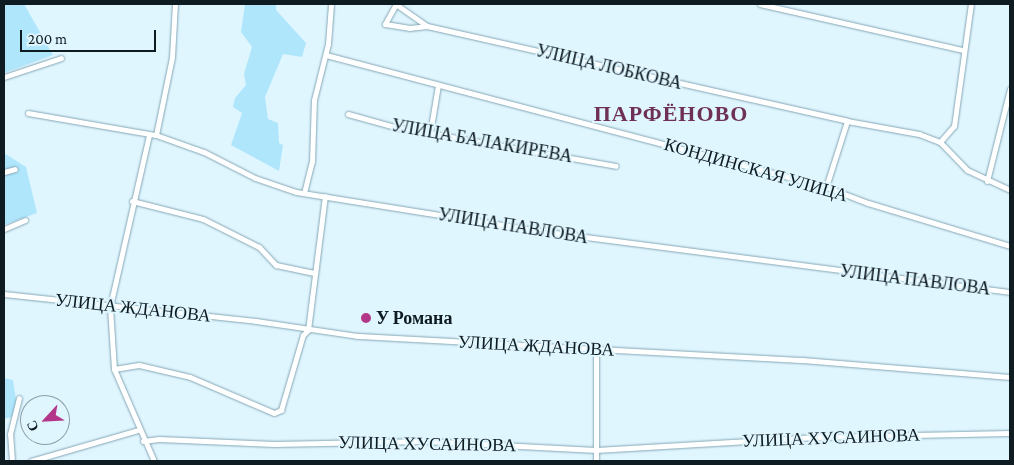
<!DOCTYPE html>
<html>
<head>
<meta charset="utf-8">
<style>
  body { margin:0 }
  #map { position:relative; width:1014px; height:465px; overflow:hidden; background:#e0f6ff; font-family:"Crimson Pro",serif }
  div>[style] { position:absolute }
  .green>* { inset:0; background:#afe6fc }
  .roads { filter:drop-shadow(0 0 1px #84a7b5) drop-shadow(0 0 1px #84a7b5) }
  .minor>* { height:5px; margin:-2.5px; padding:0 2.5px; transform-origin:2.5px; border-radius:2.5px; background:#fff }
  .dots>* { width:14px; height:14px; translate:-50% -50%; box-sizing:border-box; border:2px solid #e0f6ff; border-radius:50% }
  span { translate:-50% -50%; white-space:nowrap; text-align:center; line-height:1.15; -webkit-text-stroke:4px #e0f6ff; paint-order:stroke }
  .street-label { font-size:18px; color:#0e1b21 }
  .poi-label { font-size:18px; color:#0e1b21; font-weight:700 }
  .left { translate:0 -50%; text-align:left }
  .district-label { font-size:22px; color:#6e3056; font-weight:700; letter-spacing:1px }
  .frame { position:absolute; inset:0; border:5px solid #0e1b21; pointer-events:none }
  .north { position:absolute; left:20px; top:395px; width:50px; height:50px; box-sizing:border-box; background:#e0f6ff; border:1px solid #8c9ea6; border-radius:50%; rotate:245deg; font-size:14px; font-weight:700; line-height:20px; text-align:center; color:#0e1b21 }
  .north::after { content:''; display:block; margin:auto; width:18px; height:22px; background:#b33788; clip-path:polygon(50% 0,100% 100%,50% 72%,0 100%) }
  .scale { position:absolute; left:20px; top:30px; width:136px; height:22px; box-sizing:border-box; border:2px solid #0e1b21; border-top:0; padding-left:6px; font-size:15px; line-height:18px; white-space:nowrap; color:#0e1b21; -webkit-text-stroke:4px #e0f6ff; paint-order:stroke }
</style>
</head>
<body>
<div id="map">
  <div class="green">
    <div style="clip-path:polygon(4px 4px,24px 4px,53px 55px,4px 73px)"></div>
    <div style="clip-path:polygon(245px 4px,276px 4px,276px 10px,306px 43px,302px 57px,283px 54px,265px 97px,268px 119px,278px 123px,279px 143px,283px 145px,279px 171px,231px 145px,242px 113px,233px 107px,235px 98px,246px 85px,244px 74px,252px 47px,241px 32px)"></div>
    <div style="clip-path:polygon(4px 153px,26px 167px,37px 213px,4px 225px)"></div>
    <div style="clip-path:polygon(4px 378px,13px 380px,16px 400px,15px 416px,4px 419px)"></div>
  </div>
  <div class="roads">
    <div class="minor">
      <div style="left:760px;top:4px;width:208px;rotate:12.8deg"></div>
      <div style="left:427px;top:26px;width:38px;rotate:-145deg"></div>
      <div style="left:396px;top:4px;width:23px;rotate:119deg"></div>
      <div style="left:385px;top:24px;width:24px;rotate:9deg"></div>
      <div style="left:409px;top:28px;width:18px;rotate:-6deg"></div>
      <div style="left:427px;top:26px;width:431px;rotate:12.7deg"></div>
      <div style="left:847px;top:121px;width:73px;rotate:10.2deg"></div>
      <div style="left:919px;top:134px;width:22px;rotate:21deg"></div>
      <div style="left:940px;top:142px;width:39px;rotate:46deg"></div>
      <div style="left:967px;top:170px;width:47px;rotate:24.9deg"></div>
      <div style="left:326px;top:55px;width:517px;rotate:14.79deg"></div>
      <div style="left:826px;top:187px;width:45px;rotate:20.9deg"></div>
      <div style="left:868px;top:203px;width:148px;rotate:16.8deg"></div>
      <div style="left:4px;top:77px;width:60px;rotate:-18.4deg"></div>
      <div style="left:28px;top:113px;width:130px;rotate:9.8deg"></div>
      <div style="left:156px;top:135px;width:51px;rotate:19.5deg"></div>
      <div style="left:204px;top:152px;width:57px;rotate:27deg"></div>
      <div style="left:255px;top:178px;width:43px;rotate:18.9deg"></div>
      <div style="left:296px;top:192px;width:247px;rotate:9.1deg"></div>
      <div style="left:540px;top:231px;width:474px;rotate:7.4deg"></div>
      <div style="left:348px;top:114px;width:49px;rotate:15.5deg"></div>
      <div style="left:395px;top:127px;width:224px;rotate:10deg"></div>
      <div style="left:430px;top:133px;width:49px;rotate:-80.5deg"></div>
      <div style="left:149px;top:135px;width:176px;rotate:102.8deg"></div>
      <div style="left:110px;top:307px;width:62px;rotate:86.3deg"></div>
      <div style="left:114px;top:369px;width:100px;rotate:66.5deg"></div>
      <div style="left:156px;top:135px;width:80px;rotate:-78.4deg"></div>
      <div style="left:172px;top:57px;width:53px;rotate:-86.8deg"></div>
      <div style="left:940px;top:142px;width:21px;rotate:-49deg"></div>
      <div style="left:954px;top:126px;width:123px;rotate:-82.1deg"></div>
      <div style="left:4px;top:172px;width:11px;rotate:-15deg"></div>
      <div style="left:987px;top:181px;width:95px;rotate:-76deg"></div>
      <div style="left:826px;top:187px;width:69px;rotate:-72.3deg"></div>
      <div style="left:304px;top:193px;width:32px;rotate:-76deg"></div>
      <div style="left:312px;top:162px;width:62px;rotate:-88.2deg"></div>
      <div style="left:314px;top:100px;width:58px;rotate:-76deg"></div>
      <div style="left:328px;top:44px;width:40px;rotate:-85.7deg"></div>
      <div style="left:132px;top:201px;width:73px;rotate:14.2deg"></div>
      <div style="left:203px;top:219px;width:63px;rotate:26.6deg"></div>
      <div style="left:259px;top:247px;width:25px;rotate:47deg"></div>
      <div style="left:276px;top:265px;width:40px;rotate:12deg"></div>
      <div style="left:4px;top:229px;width:23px;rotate:-23deg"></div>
      <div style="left:4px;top:294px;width:253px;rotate:6.1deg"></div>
      <div style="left:256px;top:321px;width:102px;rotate:8.4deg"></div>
      <div style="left:357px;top:336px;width:446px;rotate:3.1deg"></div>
      <div style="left:802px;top:360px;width:209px;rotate:4.7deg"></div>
      <div style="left:114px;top:369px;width:25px;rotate:-9deg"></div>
      <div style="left:139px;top:365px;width:52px;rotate:13.2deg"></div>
      <div style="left:190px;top:377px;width:91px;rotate:23.2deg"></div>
      <div style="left:274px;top:413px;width:8px;rotate:-23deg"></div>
      <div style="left:281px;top:410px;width:78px;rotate:-73.7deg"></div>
      <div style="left:303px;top:335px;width:7px;rotate:-45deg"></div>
      <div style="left:308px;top:330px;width:135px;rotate:-82.8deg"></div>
      <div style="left:143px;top:441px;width:16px;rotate:-7deg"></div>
      <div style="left:159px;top:439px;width:115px;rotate:2.5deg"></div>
      <div style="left:274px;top:444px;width:151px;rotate:-1.1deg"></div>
      <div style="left:425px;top:441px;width:171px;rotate:3deg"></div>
      <div style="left:596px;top:450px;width:221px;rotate:-3.4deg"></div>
      <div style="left:817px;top:437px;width:193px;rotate:-1.2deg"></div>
      <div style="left:12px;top:461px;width:27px;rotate:-94deg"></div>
      <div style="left:10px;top:434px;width:37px;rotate:-76deg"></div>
      <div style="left:31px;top:461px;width:111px;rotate:-16.2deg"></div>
      <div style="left:596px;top:461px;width:112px;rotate:-90deg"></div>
    </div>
  </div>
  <div class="dots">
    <div style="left:366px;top:318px;background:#b33788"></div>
  </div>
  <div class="street-label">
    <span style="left:609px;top:67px;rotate:13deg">УЛИЦА ЛОБКОВА</span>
    <span style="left:482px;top:141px;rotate:10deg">УЛИЦА БАЛАКИРЕВА</span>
    <span style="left:756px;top:170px;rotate:16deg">КОНДИНСКАЯ УЛИЦА</span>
    <span style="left:513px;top:226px;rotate:9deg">УЛИЦА ПАВЛОВА</span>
    <span style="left:915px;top:280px;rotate:7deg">УЛИЦА ПАВЛОВА</span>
    <span style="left:133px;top:308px;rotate:6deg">УЛИЦА ЖДАНОВА</span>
    <span style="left:536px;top:346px;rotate:3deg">УЛИЦА ЖДАНОВА</span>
    <span style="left:831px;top:438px;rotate:-2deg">УЛИЦА ХУСАИНОВА</span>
    <span style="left:427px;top:444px;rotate:1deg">УЛИЦА ХУСАИНОВА</span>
  </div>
  <div class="poi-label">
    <span class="left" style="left:376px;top:318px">У Романа</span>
  </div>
  <div class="district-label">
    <span style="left:671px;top:114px">ПАРФЁНОВО</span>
  </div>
  <div class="frame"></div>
  <div class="north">С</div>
  <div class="scale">200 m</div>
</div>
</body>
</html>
